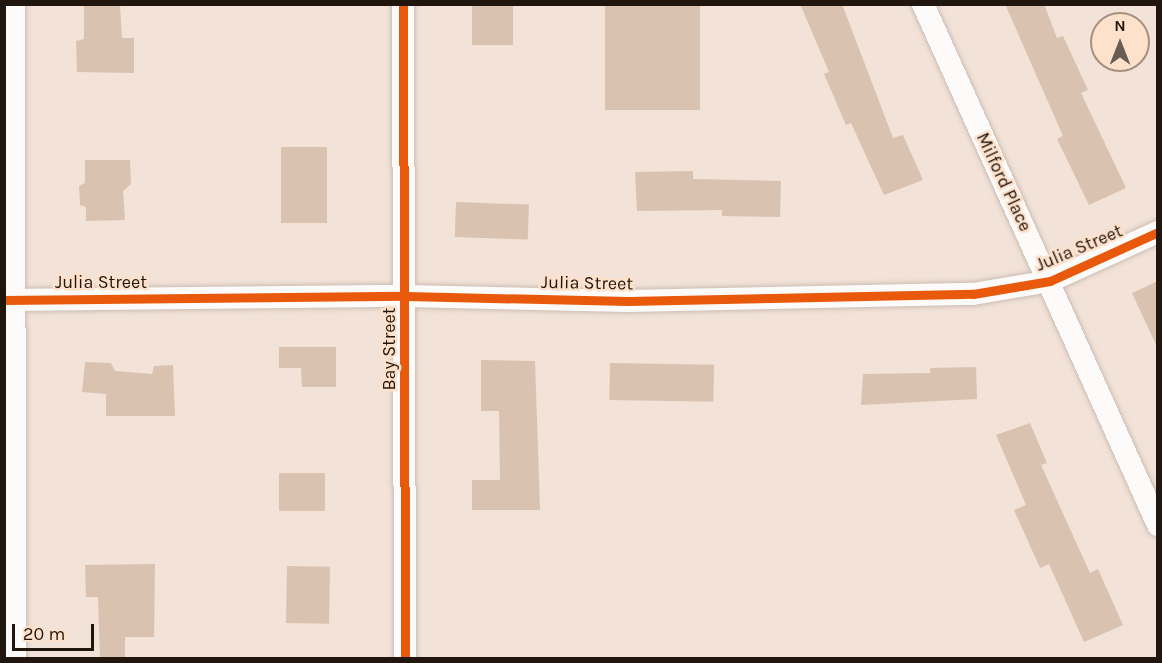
<!DOCTYPE html>
<html>
<head>
<meta charset="utf-8">
<style>
  body { margin:0 }
  #map { position:relative; width:1162px; height:663px; overflow:hidden; background:#f2e2d7; font-family:Karla,sans-serif }
  div>[style] { position:absolute }
  .building>* { inset:0; background:#d9c3b0; transform-origin:0 0 }
  .roads { filter:drop-shadow(0 0 2px #cbbeb5) drop-shadow(0 0 2px #cbbeb5) }
  .street>* { height:22px; margin:-11px; padding:0 11px; transform-origin:11px; border-radius:11px; background:#fdfbf9 }
  .cycleway>* { height:9px; margin:-4.5px; padding:0 4.5px; transform-origin:4.5px; border-radius:4.5px; background:#e8590c }
  span { translate:-50% -50%; white-space:nowrap; text-align:center; line-height:1.15; -webkit-text-stroke:5px #fee1cb; paint-order:stroke }
  .street-label { font-size:18px; color:#20160e }
  .frame { position:absolute; inset:0; border:6px solid #20160e; pointer-events:none }
  .north { position:absolute; left:1090px; top:12px; width:60px; height:60px; box-sizing:border-box; background:#fee1cb; border:2px solid #a5907f; border-radius:50%; rotate:0deg; font-size:16px; font-weight:700; line-height:24px; text-align:center; color:#20160e }
  .north::after { content:''; display:block; margin:auto; width:21px; height:27px; background:#6a5d54; clip-path:polygon(50% 0,100% 100%,50% 72%,0 100%) }
  .scale { position:absolute; left:12px; top:624px; width:82px; height:27px; box-sizing:border-box; border:3px solid #20160e; border-top:0; padding-left:8px; font-size:18px; line-height:21px; white-space:nowrap; color:#20160e; -webkit-text-stroke:4px #fee1cb; paint-order:stroke }
</style>
</head>
<body>
<div id="map">
  <div class="building">
    <div style="clip-path:polygon(84px 4px,120px 4px,122px 38px,134px 38px,134px 73px,77px 72px,76px 41px,84px 39px)"></div>
    <div style="left:472px;top:4px;width:41px;height:41px"></div>
    <div style="left:605px;top:4px;width:95px;height:106px"></div>
    <div style="clip-path:polygon(800px 4px,842px 4px,893px 138px,903px 135px,923px 180px,884px 195px,851px 123px,846px 125px,824px 74px,829px 72px)"></div>
    <div style="clip-path:polygon(1005px 4px,1044px 4px,1057px 38px,1063px 36px,1088px 90px,1081px 93px,1126px 188px,1089px 205px,1057px 139px,1063px 136px)"></div>
    <div style="left:327px;top:147px;width:76px;height:46px;rotate:90deg"></div>
    <div style="clip-path:polygon(85px 160px,130px 160px,131px 184px,123px 191px,125px 220px,86px 221px,86px 207px,80px 205px,79px 186px,85px 183px)"></div>
    <div style="clip-path:polygon(693px 171px,693px 179px,781px 181px,780px 217px,722px 216px,722px 210px,637px 211px,635px 172px)"></div>
    <div style="left:456px;top:202px;width:73px;height:35px;rotate:2deg"></div>
    <div style="clip-path:polygon(1158px 281px,1158px 349px,1132px 293px)"></div>
    <div style="clip-path:polygon(279px 347px,336px 347px,336px 387px,302px 387px,301px 368px,279px 368px)"></div>
    <div style="clip-path:polygon(481px 360px,535px 361px,540px 510px,472px 510px,472px 480px,500px 480px,499px 411px,481px 411px)"></div>
    <div style="clip-path:polygon(85px 362px,111px 363px,115px 371px,152px 374px,154px 366px,173px 365px,175px 416px,106px 416px,106px 394px,82px 392px)"></div>
    <div style="left:610px;top:363px;width:104px;height:37px;rotate:1deg"></div>
    <div style="clip-path:polygon(976px 367px,977px 399px,861px 405px,863px 374px,930px 373px,930px 368px)"></div>
    <div style="clip-path:polygon(1030px 423px,1047px 463px,1041px 465px,1090px 573px,1098px 569px,1123px 625px,1084px 642px,1049px 564px,1040px 568px,1014px 510px,1026px 505px,996px 435px)"></div>
    <div style="left:279px;top:473px;width:46px;height:38px"></div>
    <div style="clip-path:polygon(155px 564px,154px 637px,125px 637px,125px 658px,100px 658px,98px 597px,86px 597px,85px 565px)"></div>
    <div style="left:287px;top:566px;width:43px;height:57px;rotate:1deg"></div>
  </div>
  <div class="roads">
    <div class="street">
      <div style="left:14px;top:4px;width:654px;rotate:89.91deg"></div>
      <div style="left:403px;top:4px;width:654px;rotate:89.82deg"></div>
      <div style="left:923px;top:4px;width:572px;rotate:65.72deg"></div>
      <div style="left:4px;top:300px;width:402px;rotate:-0.6deg"></div>
      <div style="left:406px;top:296px;width:222px;rotate:1.3deg"></div>
      <div style="left:628px;top:301px;width:345px;rotate:-1.2deg"></div>
      <div style="left:973px;top:294px;width:78px;rotate:-9.6deg"></div>
      <div style="left:1050px;top:281px;width:119px;rotate:-24.4deg"></div>
    </div>
  </div>
  <div class="cycleway">
    <div style="left:403px;top:4px;width:654px;rotate:89.82deg"></div>
    <div style="left:4px;top:300px;width:402px;rotate:-0.6deg"></div>
    <div style="left:406px;top:296px;width:222px;rotate:1.3deg"></div>
    <div style="left:628px;top:301px;width:345px;rotate:-1.2deg"></div>
    <div style="left:973px;top:294px;width:78px;rotate:-9.6deg"></div>
    <div style="left:1050px;top:281px;width:119px;rotate:-24.4deg"></div>
  </div>
  <div class="street-label">
    <span style="left:1004px;top:182px;rotate:65deg">Milford Place</span>
    <span style="left:1079px;top:248px;rotate:-23deg">Julia Street</span>
    <span style="left:101px;top:282px">Julia Street</span>
    <span style="left:587px;top:283px;rotate:1deg">Julia Street</span>
    <span style="left:389px;top:349px;rotate:-90deg">Bay Street</span>
  </div>
  <div class="frame"></div>
  <div class="north">N</div>
  <div class="scale">20 m</div>
</div>
</body>
</html>
